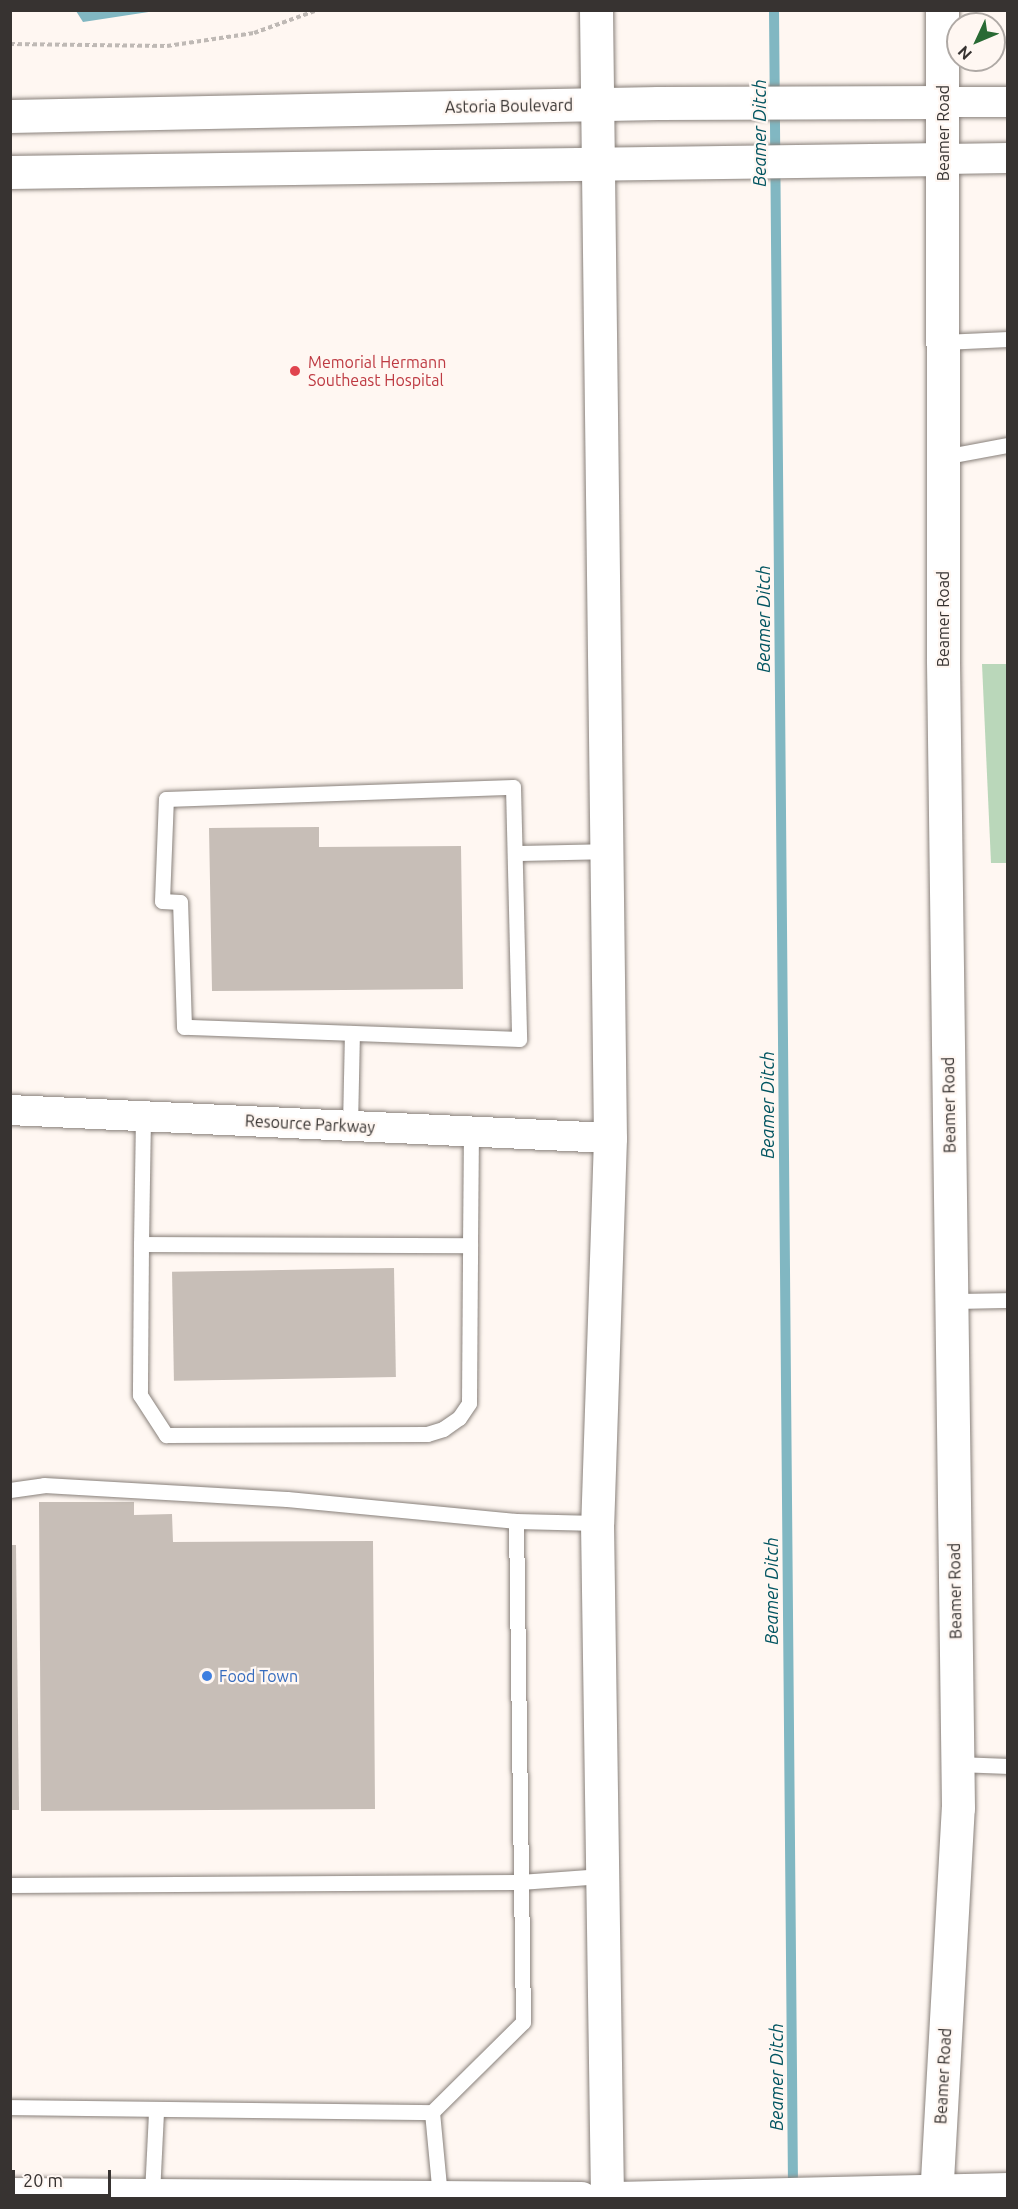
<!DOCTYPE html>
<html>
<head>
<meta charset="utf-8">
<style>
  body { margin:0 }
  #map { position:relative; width:1018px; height:2209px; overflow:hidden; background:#fff7f2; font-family:Ubuntu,sans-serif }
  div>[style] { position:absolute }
  .green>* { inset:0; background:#bad7ba }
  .water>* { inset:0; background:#81b7c2 }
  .stream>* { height:10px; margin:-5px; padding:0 5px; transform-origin:5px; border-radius:5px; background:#81b7c2 }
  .building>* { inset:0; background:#c7beb7; transform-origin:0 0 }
  .path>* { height:4px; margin-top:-2px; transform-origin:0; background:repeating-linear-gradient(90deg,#bfb9b5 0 4.5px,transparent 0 7.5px) }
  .roads { filter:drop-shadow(0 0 2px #88807a) drop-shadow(0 0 2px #88807a) }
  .service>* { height:15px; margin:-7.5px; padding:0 7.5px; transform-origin:7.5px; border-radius:7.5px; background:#fff }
  .minor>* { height:30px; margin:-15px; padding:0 15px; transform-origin:15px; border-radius:15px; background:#fff }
  .tertiary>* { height:33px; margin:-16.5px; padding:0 16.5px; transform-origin:16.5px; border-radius:16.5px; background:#fff }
  .secondary>* { height:33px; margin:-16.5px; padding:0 16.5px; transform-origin:16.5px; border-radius:16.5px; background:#fff }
  .dots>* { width:16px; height:16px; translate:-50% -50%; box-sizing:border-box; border:3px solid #fff7f2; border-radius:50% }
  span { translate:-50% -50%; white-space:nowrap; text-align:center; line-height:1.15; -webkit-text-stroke:4.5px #fff7f2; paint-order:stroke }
  .street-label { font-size:16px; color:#373331 }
  .health-label { font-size:16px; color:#be3a42 }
  .left { translate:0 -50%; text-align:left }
  .shop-label { font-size:16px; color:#366cbe }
  .water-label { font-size:18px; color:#015460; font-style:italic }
  .frame { position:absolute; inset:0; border:12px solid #373331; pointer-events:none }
  .north { position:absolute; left:946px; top:12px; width:60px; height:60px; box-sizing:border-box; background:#fff7f2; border:2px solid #afa9a5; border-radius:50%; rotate:226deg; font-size:16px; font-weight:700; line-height:24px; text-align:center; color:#373331 }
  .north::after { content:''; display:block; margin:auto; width:21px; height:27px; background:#296a34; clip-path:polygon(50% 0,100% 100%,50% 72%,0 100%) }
  .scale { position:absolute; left:12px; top:2170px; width:99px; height:27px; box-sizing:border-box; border:3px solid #373331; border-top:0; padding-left:8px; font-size:18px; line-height:21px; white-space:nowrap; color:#373331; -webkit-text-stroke:4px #fff7f2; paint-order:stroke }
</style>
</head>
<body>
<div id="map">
  <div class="green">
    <div style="clip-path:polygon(982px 664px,1007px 664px,1007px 863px,991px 863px)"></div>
  </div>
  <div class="water">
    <div style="clip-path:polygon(76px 11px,155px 11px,83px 22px)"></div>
  </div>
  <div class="stream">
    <div style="left:774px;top:10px;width:2179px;rotate:89.5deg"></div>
  </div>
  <div class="building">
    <div style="clip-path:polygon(319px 827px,319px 847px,461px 846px,463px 989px,212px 991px,209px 828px)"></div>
    <div style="left:394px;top:1268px;width:109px;height:222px;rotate:89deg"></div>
    <div style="clip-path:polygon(39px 1502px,134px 1502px,134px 1515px,172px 1514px,173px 1542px,373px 1541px,375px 1809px,41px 1811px)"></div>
    <div style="clip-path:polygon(10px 1545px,16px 1545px,19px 1810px,10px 1810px)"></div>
  </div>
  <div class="path">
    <div style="left:10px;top:44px;width:157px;rotate:0.7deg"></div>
    <div style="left:167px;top:46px;width:88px;rotate:-8.5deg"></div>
    <div style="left:254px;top:33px;width:68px;rotate:-19.8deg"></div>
  </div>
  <div class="roads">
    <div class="service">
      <div style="left:943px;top:342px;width:65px;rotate:-2.6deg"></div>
      <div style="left:943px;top:457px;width:66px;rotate:-10.5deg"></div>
      <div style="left:513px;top:787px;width:252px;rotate:88.6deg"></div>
      <div style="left:519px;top:1039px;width:335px;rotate:-177.9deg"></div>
      <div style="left:184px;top:1027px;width:125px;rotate:-91.8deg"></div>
      <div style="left:180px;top:902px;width:18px;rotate:-177deg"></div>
      <div style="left:162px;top:901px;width:102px;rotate:-87.8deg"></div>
      <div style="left:166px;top:799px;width:347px;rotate:-2deg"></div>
      <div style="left:515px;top:853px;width:92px;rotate:-1.2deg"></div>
      <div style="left:143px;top:1116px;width:128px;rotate:90.9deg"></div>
      <div style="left:141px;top:1244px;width:329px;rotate:0.2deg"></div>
      <div style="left:470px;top:1245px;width:114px;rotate:-89.5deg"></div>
      <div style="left:350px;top:1126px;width:93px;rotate:-88.8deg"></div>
      <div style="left:141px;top:1244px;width:151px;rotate:90.4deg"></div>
      <div style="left:140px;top:1395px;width:48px;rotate:57deg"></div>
      <div style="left:166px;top:1435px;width:261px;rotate:-0.2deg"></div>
      <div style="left:427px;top:1434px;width:17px;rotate:-17deg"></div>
      <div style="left:443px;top:1429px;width:19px;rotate:-35deg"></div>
      <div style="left:459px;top:1418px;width:18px;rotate:-56deg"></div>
      <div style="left:469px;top:1403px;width:158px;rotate:-89.6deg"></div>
      <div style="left:951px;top:1301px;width:57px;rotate:-1deg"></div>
      <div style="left:10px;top:1490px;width:34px;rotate:-8deg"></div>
      <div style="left:44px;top:1485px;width:243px;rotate:3.3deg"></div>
      <div style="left:287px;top:1499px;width:230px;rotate:5.5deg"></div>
      <div style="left:516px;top:1521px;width:81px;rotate:1.4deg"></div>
      <div style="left:958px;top:1764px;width:50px;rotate:2.3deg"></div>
      <div style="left:10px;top:1885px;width:510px;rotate:-0.34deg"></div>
      <div style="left:520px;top:1882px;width:82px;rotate:-4.2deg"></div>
      <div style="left:10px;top:2107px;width:422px;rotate:0.7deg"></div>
      <div style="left:432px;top:2112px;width:85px;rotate:84.6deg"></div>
      <div style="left:432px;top:2112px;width:128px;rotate:-44.7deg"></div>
      <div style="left:523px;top:2022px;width:501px;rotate:-90.8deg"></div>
      <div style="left:152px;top:2194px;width:83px;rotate:-87.2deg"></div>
    </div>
    <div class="minor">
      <div style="left:944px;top:102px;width:64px"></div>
      <div style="left:944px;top:159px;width:64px;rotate:-0.9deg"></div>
      <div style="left:10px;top:1110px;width:601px;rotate:2.67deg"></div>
    </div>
    <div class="tertiary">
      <div style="left:10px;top:116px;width:648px;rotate:-1.15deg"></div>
      <div style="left:658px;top:103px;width:286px;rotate:-0.2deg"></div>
      <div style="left:10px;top:172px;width:934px;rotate:-0.8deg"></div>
    </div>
    <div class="secondary">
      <div style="left:596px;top:10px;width:1128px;rotate:89.29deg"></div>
      <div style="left:610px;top:1138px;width:385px;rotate:91.9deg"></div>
      <div style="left:597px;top:1523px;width:675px;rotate:89.15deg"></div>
      <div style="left:10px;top:2194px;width:571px;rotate:0.4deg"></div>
      <div style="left:615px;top:2198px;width:393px;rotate:-1.3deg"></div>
      <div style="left:936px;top:2198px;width:391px;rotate:-86.8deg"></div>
      <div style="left:958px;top:1808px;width:1149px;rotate:-90.75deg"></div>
      <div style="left:943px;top:659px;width:649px;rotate:-90.09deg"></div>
    </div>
  </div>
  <div class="dots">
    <div style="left:295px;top:371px;background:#e0444e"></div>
    <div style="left:207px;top:1676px;background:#3f7fe0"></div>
  </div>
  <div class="street-label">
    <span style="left:509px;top:106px;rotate:-1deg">Astoria Boulevard</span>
    <span style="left:943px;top:133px;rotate:-90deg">Beamer Road</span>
    <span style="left:943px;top:619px;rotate:-90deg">Beamer Road</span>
    <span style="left:949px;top:1105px;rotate:-91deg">Beamer Road</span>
    <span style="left:310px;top:1124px;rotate:3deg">Resource Parkway</span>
    <span style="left:955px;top:1591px;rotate:-91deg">Beamer Road</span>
    <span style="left:943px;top:2076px;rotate:-87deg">Beamer Road</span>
  </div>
  <div class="health-label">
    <span class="left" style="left:308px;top:371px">Memorial Hermann<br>Southeast Hospital</span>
  </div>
  <div class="shop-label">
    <span class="left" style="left:219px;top:1676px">Food Town</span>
  </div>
  <div class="water-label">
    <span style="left:759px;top:133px;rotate:-90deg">Beamer Ditch</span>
    <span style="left:763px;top:619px;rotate:-90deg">Beamer Ditch</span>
    <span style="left:767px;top:1105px;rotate:-90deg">Beamer Ditch</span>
    <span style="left:771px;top:1591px;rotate:-90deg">Beamer Ditch</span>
    <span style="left:776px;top:2077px;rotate:-90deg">Beamer Ditch</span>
  </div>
  <div class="frame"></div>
  <div class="north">N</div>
  <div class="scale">20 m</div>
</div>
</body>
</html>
